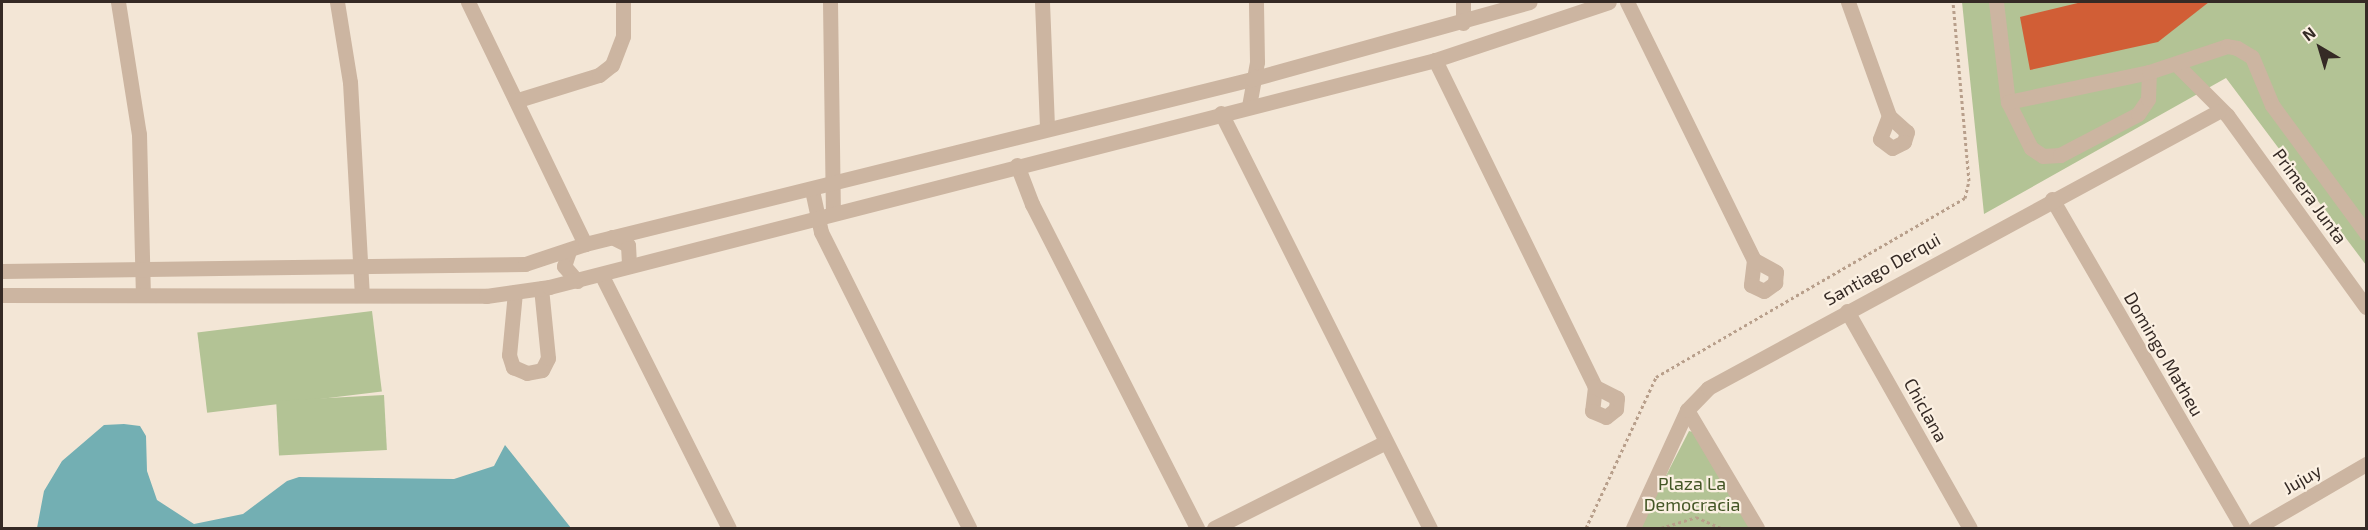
<!DOCTYPE html>
<html>
<head>
<meta charset="utf-8">
<style>
  body { margin:0 }
  #map { position:relative; width:2368px; height:530px; overflow:hidden; background:#f3e6d6; font-family:"Exo 2",sans-serif }
  div>[style] { position:absolute }
  .green>* { inset:0; background:#b3c395; transform-origin:0 0 }
  .water>* { inset:0; background:#73afb3 }
  .building>* { inset:0; background:#d15e36 }
  .path>* { height:3px; margin-top:-1.5px; transform-origin:0; background:repeating-linear-gradient(90deg,#b89f8b 0 3px,transparent 0 6px) }
  .minor>* { height:15px; margin:-7.5px; padding:0 7.5px; transform-origin:7.5px; border-radius:7.5px; background:#ccb5a1 }
  span { translate:-50% -50%; white-space:nowrap; text-align:center; line-height:1.15; -webkit-text-stroke:4.5px #fbf0e2; paint-order:stroke }
  .street-label { font-size:18px; color:#352a25 }
  .park-label { font-size:18px; color:#445626 }
  .frame { position:absolute; inset:0; border:3px solid #352a25; pointer-events:none }
  .north { position:absolute; left:2290px; top:18px; width:60px; height:60px; -webkit-text-stroke:4px #fbf0e2; paint-order:stroke; rotate:322deg; font-size:16px; font-weight:700; line-height:24px; text-align:center; color:#352a25 }
  .north::after { content:''; display:block; margin:auto; width:21px; height:27px; background:#352a25; clip-path:polygon(50% 0,100% 100%,50% 72%,0 100%) }
</style>
</head>
<body>
<div id="map">
  <div class="green">
    <div style="clip-path:polygon(1962px 2px,2366px 2px,2366px 265px,2226px 78px,1984px 214px)"></div>
    <div style="left:372px;top:311px;width:81px;height:176px;rotate:83deg"></div>
    <div style="left:384px;top:395px;width:55px;height:108px;rotate:87deg"></div>
    <div style="clip-path:polygon(1689px 431px,1693px 432px,1750px 528px,1639px 528px)"></div>
  </div>
  <div class="water">
    <div style="clip-path:polygon(124px 424px,140px 426px,146px 436px,147px 471px,157px 500px,194px 524px,243px 514px,287px 481px,299px 477px,454px 479px,494px 466px,505px 445px,571px 528px,37px 528px,44px 491px,62px 461px,104px 425px)"></div>
  </div>
  <div class="building">
    <div style="clip-path:polygon(2082px 2px,2209px 2px,2158px 42px,2030px 70px,2020px 17px)"></div>
  </div>
  <div class="path">
    <div style="left:1586px;top:528px;width:166px;rotate:-65.1deg"></div>
    <div style="left:1656px;top:377px;width:357px;rotate:-30.1deg"></div>
    <div style="left:1965px;top:198px;width:17px;rotate:-77deg"></div>
    <div style="left:1969px;top:181px;width:180px;rotate:-95.1deg"></div>
    <div style="left:1661px;top:528px;width:37px;rotate:-17deg"></div>
    <div style="left:1696px;top:517px;width:27px;rotate:24deg"></div>
  </div>
  <div class="minor">
    <div style="left:118px;top:2px;width:134px;rotate:81deg"></div>
    <div style="left:139px;top:134px;width:160px;rotate:88.6deg"></div>
    <div style="left:337px;top:2px;width:81px;rotate:80.8deg"></div>
    <div style="left:350px;top:82px;width:213px;rotate:86.8deg"></div>
    <div style="left:468px;top:2px;width:269px;rotate:64.2deg"></div>
    <div style="left:830px;top:2px;width:210px;rotate:89.2deg"></div>
    <div style="left:1042px;top:2px;width:126px;rotate:87.7deg"></div>
    <div style="left:1627px;top:2px;width:288px;rotate:63.8deg"></div>
    <div style="left:1754px;top:260px;width:25px;rotate:97deg"></div>
    <div style="left:1751px;top:285px;width:14px;rotate:25deg"></div>
    <div style="left:1764px;top:291px;width:14px;rotate:-36deg"></div>
    <div style="left:1775px;top:283px;width:11px;rotate:-85deg"></div>
    <div style="left:1776px;top:272px;width:25px;rotate:-151deg"></div>
    <div style="left:1848px;top:2px;width:121px;rotate:70.2deg"></div>
    <div style="left:1889px;top:116px;width:24px;rotate:42deg"></div>
    <div style="left:1907px;top:132px;width:10px;rotate:107deg"></div>
    <div style="left:1904px;top:142px;width:13px;rotate:153deg"></div>
    <div style="left:1892px;top:148px;width:15px;rotate:-143deg"></div>
    <div style="left:1880px;top:139px;width:25px;rotate:-69deg"></div>
    <div style="left:1996px;top:2px;width:101px;rotate:83.2deg"></div>
    <div style="left:2008px;top:102px;width:51px;rotate:63.4deg"></div>
    <div style="left:2031px;top:148px;width:14px;rotate:34deg"></div>
    <div style="left:2043px;top:156px;width:17px;rotate:-3deg"></div>
    <div style="left:2060px;top:155px;width:88px;rotate:-27.7deg"></div>
    <div style="left:2138px;top:114px;width:18px;rotate:-56deg"></div>
    <div style="left:2148px;top:99px;width:27px;rotate:-88deg"></div>
    <div style="left:1463px;top:23px;width:21px;rotate:-90deg"></div>
    <div style="left:1435px;top:60px;width:364px;rotate:63.9deg"></div>
    <div style="left:1595px;top:387px;width:24px;rotate:97deg"></div>
    <div style="left:1592px;top:411px;width:15px;rotate:23deg"></div>
    <div style="left:1606px;top:417px;width:13px;rotate:-39deg"></div>
    <div style="left:1616px;top:409px;width:11px;rotate:-85deg"></div>
    <div style="left:1617px;top:398px;width:25px;rotate:-153deg"></div>
    <div style="left:2177px;top:65px;width:71px;rotate:45deg"></div>
    <div style="left:2227px;top:115px;width:237px;rotate:54.1deg"></div>
    <div style="left:518px;top:100px;width:85px;rotate:-17.2deg"></div>
    <div style="left:599px;top:75px;width:16px;rotate:-38deg"></div>
    <div style="left:612px;top:65px;width:31px;rotate:-69deg"></div>
    <div style="left:623px;top:36px;width:34px;rotate:-90deg"></div>
    <div style="left:2008px;top:102px;width:144px;rotate:-12deg"></div>
    <div style="left:2149px;top:72px;width:82px;rotate:-18.4deg"></div>
    <div style="left:2227px;top:46px;width:10px;rotate:11deg"></div>
    <div style="left:2237px;top:48px;width:17px;rotate:31deg"></div>
    <div style="left:2252px;top:57px;width:52px;rotate:67.4deg"></div>
    <div style="left:2272px;top:105px;width:159px;rotate:53.7deg"></div>
    <div style="left:1249px;top:106px;width:45px;rotate:-79.7deg"></div>
    <div style="left:1257px;top:62px;width:60px;rotate:-91deg"></div>
    <div style="left:1221px;top:113px;width:465px;rotate:63.3deg"></div>
    <div style="left:1017px;top:165px;width:42px;rotate:69deg"></div>
    <div style="left:1032px;top:204px;width:364px;rotate:63deg"></div>
    <div style="left:812px;top:190px;width:43px;rotate:77.9deg"></div>
    <div style="left:821px;top:232px;width:331px;rotate:63.4deg"></div>
    <div style="left:2052px;top:199px;width:380px;rotate:59.9deg"></div>
    <div style="left:612px;top:237px;width:18px;rotate:27deg"></div>
    <div style="left:628px;top:245px;width:21px;rotate:87deg"></div>
    <div style="left:569px;top:251px;width:16px;rotate:108deg"></div>
    <div style="left:564px;top:266px;width:20px;rotate:49deg"></div>
    <div style="left:2px;top:271px;width:523px;rotate:-0.77deg"></div>
    <div style="left:525px;top:264px;width:63px;rotate:-18.4deg"></div>
    <div style="left:585px;top:244px;width:687px;rotate:-13.89deg"></div>
    <div style="left:1252px;top:79px;width:288px;rotate:-15.5deg"></div>
    <div style="left:602px;top:276px;width:282px;rotate:63.3deg"></div>
    <div style="left:515px;top:292px;width:63px;rotate:95.4deg"></div>
    <div style="left:509px;top:355px;width:13px;rotate:72deg"></div>
    <div style="left:513px;top:367px;width:15px;rotate:23deg"></div>
    <div style="left:527px;top:373px;width:15px;rotate:-11deg"></div>
    <div style="left:542px;top:370px;width:13px;rotate:-63deg"></div>
    <div style="left:548px;top:358px;width:70px;rotate:-95.7deg"></div>
    <div style="left:2px;top:295px;width:484px;rotate:0.1deg"></div>
    <div style="left:486px;top:296px;width:64px;rotate:-8.1deg"></div>
    <div style="left:549px;top:287px;width:915px;rotate:-14.37deg"></div>
    <div style="left:1435px;top:60px;width:183px;rotate:-18.4deg"></div>
    <div style="left:1847px;top:311px;width:249px;rotate:60.5deg"></div>
    <div style="left:1687px;top:410px;width:137px;rotate:59.3deg"></div>
    <div style="left:1214px;top:528px;width:190px;rotate:-26.6deg"></div>
    <div style="left:1633px;top:528px;width:130px;rotate:-65.4deg"></div>
    <div style="left:1687px;top:410px;width:30px;rotate:-46deg"></div>
    <div style="left:1708px;top:388px;width:581px;rotate:-28.46deg"></div>
    <div style="left:2256px;top:528px;width:127px;rotate:-30.2deg"></div>
  </div>
  <div class="street-label">
    <span style="left:2310px;top:196px;rotate:54deg">Primera Junta</span>
    <span style="left:1882px;top:269px;rotate:-29deg">Santiago Derqui</span>
    <span style="left:2164px;top:354px;rotate:60deg">Domingo Matheu</span>
    <span style="left:1926px;top:410px;rotate:61deg">Chiclana</span>
    <span style="left:2302px;top:479px;rotate:-30deg">Jujuy</span>
  </div>
  <div class="park-label">
    <span style="left:1692px;top:494px">Plaza La<br>Democracia</span>
  </div>
  <div class="frame"></div>
  <div class="north">N</div>
</div>
</body>
</html>
